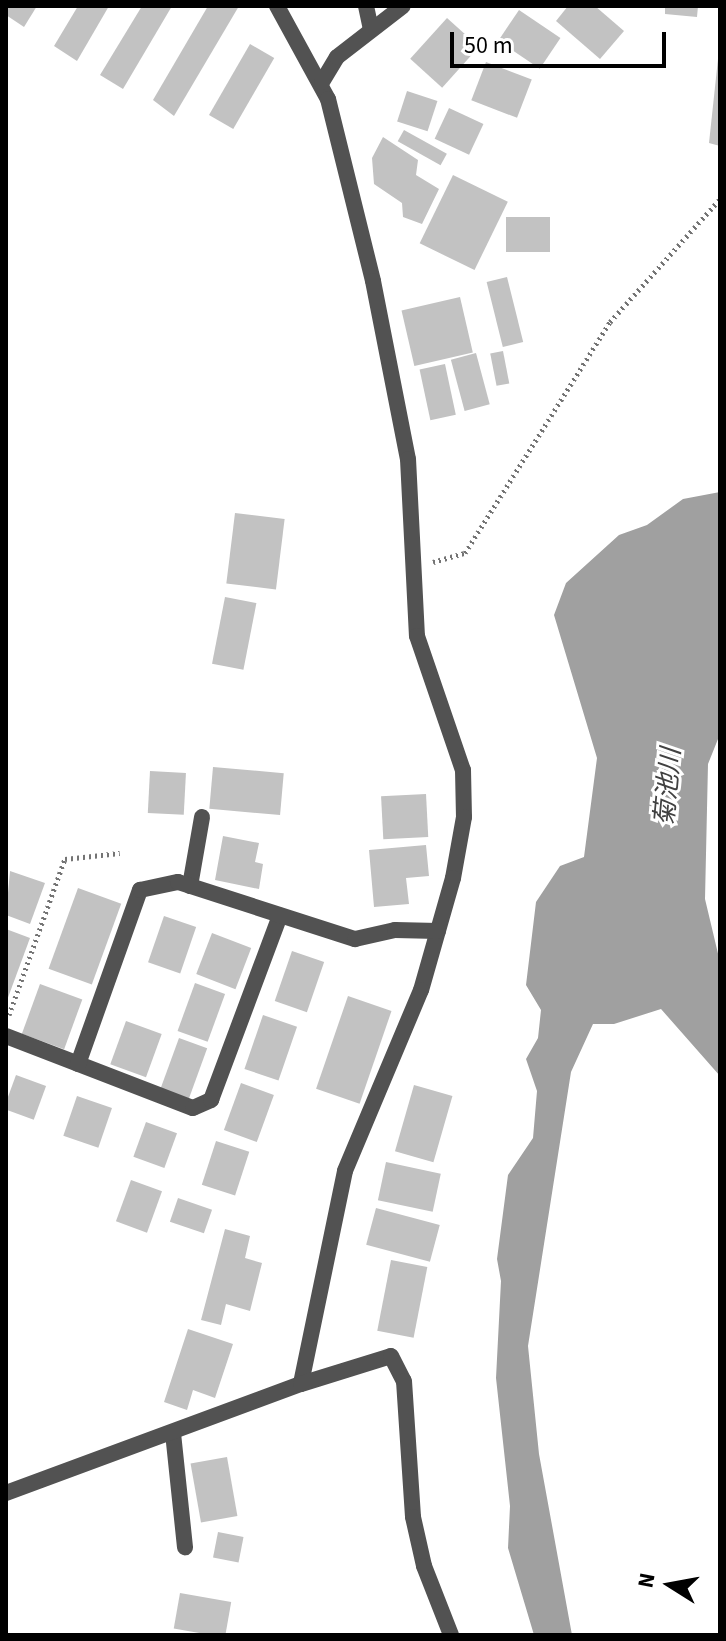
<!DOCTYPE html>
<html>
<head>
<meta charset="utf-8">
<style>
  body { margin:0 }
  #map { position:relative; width:726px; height:1641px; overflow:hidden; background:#fff; font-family:"Source Sans 3","Noto Sans JP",sans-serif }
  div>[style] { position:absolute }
  .water>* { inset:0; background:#a0a0a0 }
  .building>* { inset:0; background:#c2c2c2; transform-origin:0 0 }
  .path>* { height:5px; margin-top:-2.5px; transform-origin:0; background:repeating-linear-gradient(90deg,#747474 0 2px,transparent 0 6px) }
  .minor>* { height:16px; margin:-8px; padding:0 8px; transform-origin:8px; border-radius:8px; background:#525252 }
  span { translate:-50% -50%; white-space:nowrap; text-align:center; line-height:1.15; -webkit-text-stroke:6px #fff; paint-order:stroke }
  .water-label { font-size:26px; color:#414141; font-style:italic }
  .frame { position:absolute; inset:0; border:8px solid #000; pointer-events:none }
  .north { position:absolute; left:630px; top:1545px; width:80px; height:80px; -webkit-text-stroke:6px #fff; paint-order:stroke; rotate:281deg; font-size:22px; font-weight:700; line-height:32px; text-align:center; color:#000 }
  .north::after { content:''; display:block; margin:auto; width:28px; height:36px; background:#000; clip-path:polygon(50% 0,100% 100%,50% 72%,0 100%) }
  .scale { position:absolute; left:450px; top:32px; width:216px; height:36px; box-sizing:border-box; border:4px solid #000; border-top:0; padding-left:10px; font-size:24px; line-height:28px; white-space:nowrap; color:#000; -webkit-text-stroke:6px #fff; paint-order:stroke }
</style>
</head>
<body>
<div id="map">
  <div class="water">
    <div style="clip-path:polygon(720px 492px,720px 734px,708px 764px,705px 899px,720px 962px,720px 1076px,661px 1009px,614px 1024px,593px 1024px,571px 1072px,528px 1346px,539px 1454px,572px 1635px,534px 1635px,508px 1548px,510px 1506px,496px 1378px,501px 1281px,497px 1259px,508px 1175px,533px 1138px,537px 1091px,526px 1059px,538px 1038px,541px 1010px,526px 985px,536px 902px,560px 866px,584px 857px,597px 758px,554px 615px,566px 583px,619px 535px,647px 525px,683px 499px)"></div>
  </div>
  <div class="building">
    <div style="clip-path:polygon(6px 6px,37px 6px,24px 27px,6px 15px)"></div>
    <div style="clip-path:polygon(78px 6px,109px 6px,77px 61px,54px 46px)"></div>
    <div style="clip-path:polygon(142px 6px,172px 6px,123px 89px,100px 75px)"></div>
    <div style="clip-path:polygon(208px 6px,239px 6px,174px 116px,153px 100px)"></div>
    <div style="clip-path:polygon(568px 6px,595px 6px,624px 31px,600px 59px,556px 21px)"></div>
    <div style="clip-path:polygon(665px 6px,698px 6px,697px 17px,665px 14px)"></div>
    <div style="left:519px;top:10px;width:50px;height:37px;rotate:34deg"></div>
    <div style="left:447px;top:18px;width:43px;height:55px;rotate:42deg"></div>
    <div style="left:250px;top:44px;width:28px;height:82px;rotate:30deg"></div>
    <div style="clip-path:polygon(718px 59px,720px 59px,720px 146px,709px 143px)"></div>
    <div style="left:486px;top:62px;width:49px;height:41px;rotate:21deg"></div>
    <div style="left:407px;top:91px;width:32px;height:32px;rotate:18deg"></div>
    <div style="left:449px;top:108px;width:38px;height:34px;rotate:25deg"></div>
    <div style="left:404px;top:130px;width:49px;height:13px;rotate:29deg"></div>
    <div style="clip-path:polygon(383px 137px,418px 160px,416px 175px,439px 189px,422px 224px,403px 217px,402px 203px,374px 184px,372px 158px)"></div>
    <div style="left:453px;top:175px;width:61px;height:76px;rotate:26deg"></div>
    <div style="left:506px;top:217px;width:44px;height:35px"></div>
    <div style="left:507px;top:277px;width:67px;height:21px;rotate:76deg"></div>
    <div style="left:460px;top:297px;width:57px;height:60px;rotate:77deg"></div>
    <div style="left:503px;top:351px;width:33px;height:13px;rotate:79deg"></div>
    <div style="left:476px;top:353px;width:53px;height:26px;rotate:75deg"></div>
    <div style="left:445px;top:364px;width:52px;height:26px;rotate:78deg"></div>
    <div style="left:235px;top:513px;width:50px;height:71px;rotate:7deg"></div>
    <div style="left:225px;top:597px;width:32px;height:68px;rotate:11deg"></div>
    <div style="left:213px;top:767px;width:71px;height:42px;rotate:5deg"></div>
    <div style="left:150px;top:771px;width:36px;height:42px;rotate:3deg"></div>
    <div style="left:426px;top:794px;width:43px;height:45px;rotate:87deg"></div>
    <div style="clip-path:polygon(223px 836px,259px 843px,255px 862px,263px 864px,259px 889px,215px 880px)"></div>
    <div style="clip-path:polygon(426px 845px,429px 876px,406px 878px,409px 904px,374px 907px,369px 850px)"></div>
    <div style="clip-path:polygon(10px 871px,45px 883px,30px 924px,6px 915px)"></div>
    <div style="left:78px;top:888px;width:46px;height:86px;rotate:20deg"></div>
    <div style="left:164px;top:916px;width:34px;height:49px;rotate:19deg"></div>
    <div style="clip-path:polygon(6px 929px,30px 938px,6px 1003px)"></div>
    <div style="left:212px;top:933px;width:42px;height:44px;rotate:21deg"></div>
    <div style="left:292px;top:951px;width:34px;height:53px;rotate:19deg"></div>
    <div style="left:195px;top:983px;width:32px;height:51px;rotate:20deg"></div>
    <div style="left:40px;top:984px;width:45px;height:53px;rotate:20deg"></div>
    <div style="left:348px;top:996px;width:46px;height:98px;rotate:19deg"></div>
    <div style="left:263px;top:1015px;width:36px;height:57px;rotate:19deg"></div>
    <div style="left:126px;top:1021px;width:38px;height:46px;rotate:20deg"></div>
    <div style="left:179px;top:1038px;width:30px;height:56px;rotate:20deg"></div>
    <div style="left:16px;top:1075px;width:32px;height:36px;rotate:20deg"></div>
    <div style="left:241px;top:1083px;width:35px;height:50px;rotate:20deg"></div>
    <div style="left:414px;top:1085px;width:40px;height:69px;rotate:16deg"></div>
    <div style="left:77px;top:1096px;width:37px;height:42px;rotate:19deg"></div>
    <div style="left:146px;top:1122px;width:33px;height:37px;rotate:20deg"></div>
    <div style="left:216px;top:1141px;width:35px;height:46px;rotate:18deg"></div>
    <div style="left:386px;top:1162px;width:56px;height:39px;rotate:12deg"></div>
    <div style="left:131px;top:1180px;width:33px;height:44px;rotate:20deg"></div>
    <div style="left:178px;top:1198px;width:36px;height:25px;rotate:19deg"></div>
    <div style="left:376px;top:1208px;width:66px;height:38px;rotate:15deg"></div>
    <div style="clip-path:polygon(225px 1229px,250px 1236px,245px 1258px,262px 1263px,250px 1311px,226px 1304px,221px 1325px,201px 1320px)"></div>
    <div style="left:391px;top:1260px;width:37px;height:72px;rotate:11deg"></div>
    <div style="clip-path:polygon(188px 1329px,233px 1344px,215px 1398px,193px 1390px,187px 1410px,164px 1402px)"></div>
    <div style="left:227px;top:1457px;width:60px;height:37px;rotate:80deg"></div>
    <div style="left:218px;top:1532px;width:26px;height:26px;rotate:11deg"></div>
    <div style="left:180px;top:1593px;width:52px;height:36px;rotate:10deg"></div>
  </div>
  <div class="path">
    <div style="left:433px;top:562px;width:33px;rotate:-16deg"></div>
    <div style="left:465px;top:553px;width:273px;rotate:-57.9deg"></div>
    <div style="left:610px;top:322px;width:165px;rotate:-48.2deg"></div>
    <div style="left:9px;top:1015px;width:166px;rotate:-70.3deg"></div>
    <div style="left:65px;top:859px;width:55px;rotate:-6.2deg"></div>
  </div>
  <div class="minor">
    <div style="left:277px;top:6px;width:106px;rotate:61.3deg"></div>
    <div style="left:328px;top:99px;width:187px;rotate:76.1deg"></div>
    <div style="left:373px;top:281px;width:181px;rotate:78.9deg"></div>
    <div style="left:408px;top:459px;width:177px;rotate:87.1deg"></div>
    <div style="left:417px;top:636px;width:142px;rotate:71.1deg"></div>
    <div style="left:463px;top:770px;width:47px;rotate:88.8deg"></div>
    <div style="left:464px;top:817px;width:62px;rotate:100.2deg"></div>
    <div style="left:453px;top:878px;width:116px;rotate:105.9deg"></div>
    <div style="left:421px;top:990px;width:196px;rotate:112.8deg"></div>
    <div style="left:345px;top:1171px;width:217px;rotate:101.7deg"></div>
    <div style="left:366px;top:6px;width:24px;rotate:78deg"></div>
    <div style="left:322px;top:82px;width:29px;rotate:-59deg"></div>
    <div style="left:337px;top:57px;width:83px;rotate:-37.7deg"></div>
    <div style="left:190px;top:886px;width:70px;rotate:-80.1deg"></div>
    <div style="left:6px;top:1036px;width:200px;rotate:21.1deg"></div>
    <div style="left:193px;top:1108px;width:20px;rotate:-24deg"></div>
    <div style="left:211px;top:1100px;width:197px;rotate:-69.5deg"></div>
    <div style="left:78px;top:1064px;width:185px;rotate:-70.4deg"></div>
    <div style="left:140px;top:890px;width:39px;rotate:-12deg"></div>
    <div style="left:178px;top:882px;width:186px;rotate:17.9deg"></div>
    <div style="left:355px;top:939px;width:41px;rotate:-12.7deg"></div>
    <div style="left:395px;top:930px;width:43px;rotate:1.3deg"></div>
    <div style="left:173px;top:1433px;width:115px;rotate:84deg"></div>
    <div style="left:6px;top:1493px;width:314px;rotate:-20.3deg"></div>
    <div style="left:301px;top:1384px;width:94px;rotate:-17.3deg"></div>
    <div style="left:391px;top:1356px;width:28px;rotate:63deg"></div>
    <div style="left:404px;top:1381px;width:136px;rotate:86.2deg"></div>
    <div style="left:413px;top:1517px;width:50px;rotate:77.3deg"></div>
    <div style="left:424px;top:1566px;width:74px;rotate:68.6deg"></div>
  </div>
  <div class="water-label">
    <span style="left:668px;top:787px;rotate:-85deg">菊池川</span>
  </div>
  <div class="frame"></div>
  <div class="north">N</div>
  <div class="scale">50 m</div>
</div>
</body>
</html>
